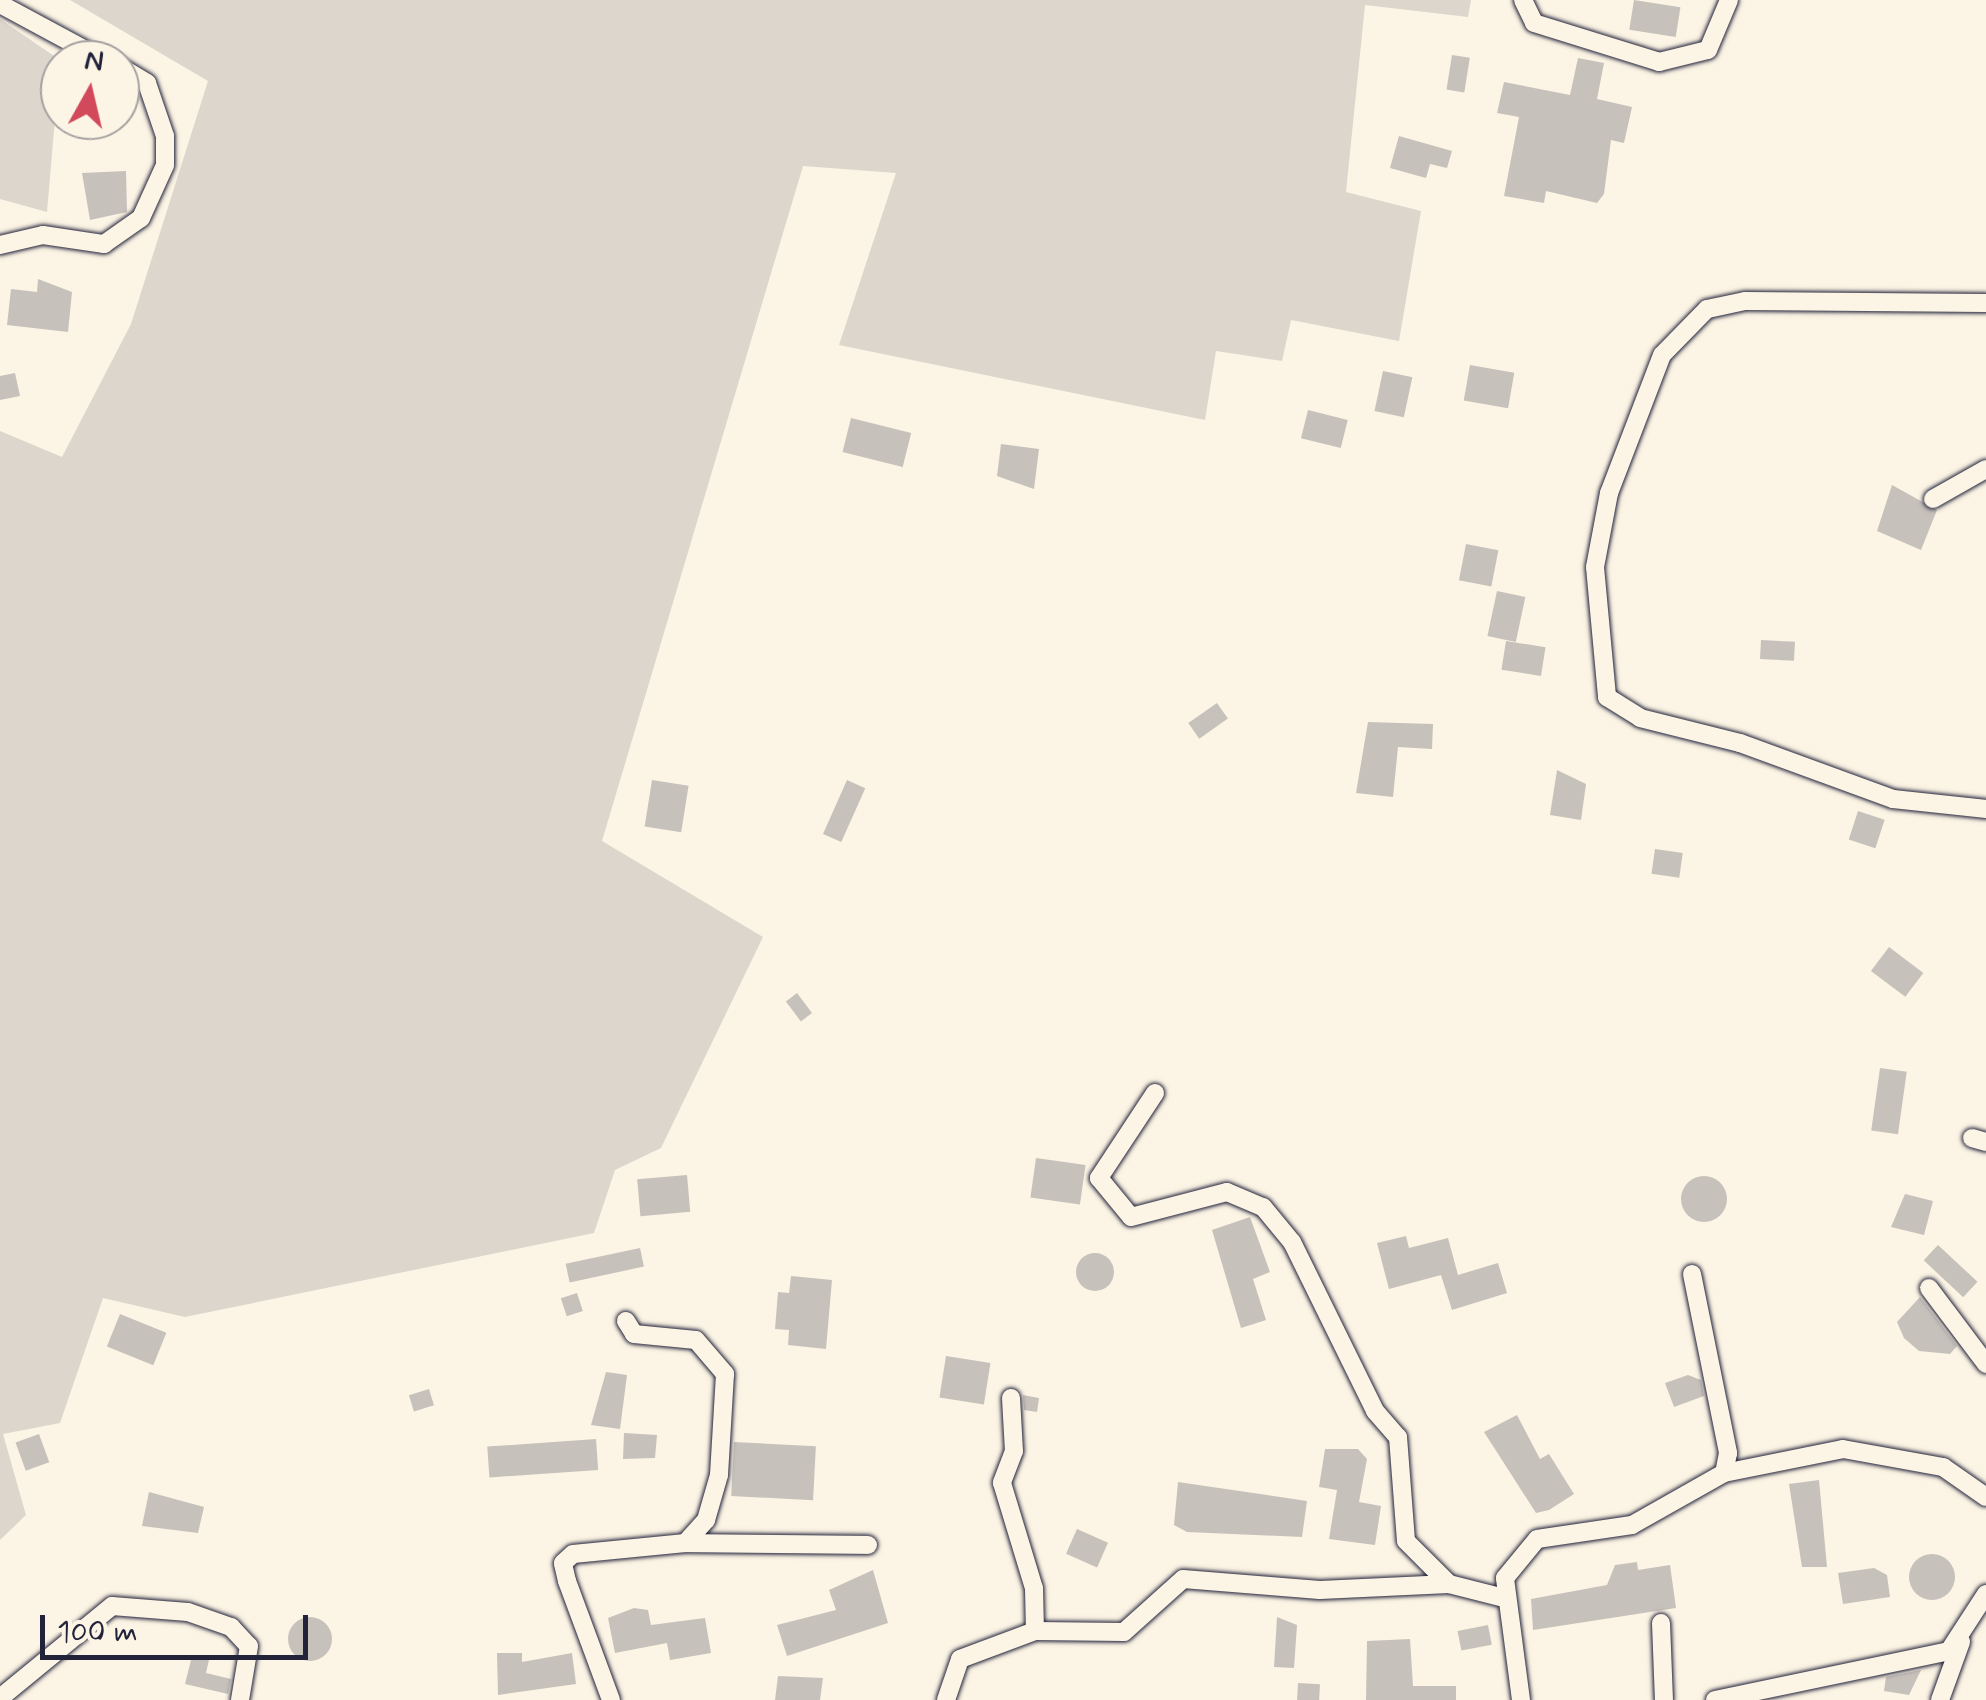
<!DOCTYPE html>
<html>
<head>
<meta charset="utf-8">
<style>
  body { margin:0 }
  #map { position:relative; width:1986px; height:1700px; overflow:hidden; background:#fcf5e5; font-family:Mynerve,sans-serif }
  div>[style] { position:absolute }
  .green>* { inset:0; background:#dcd6cc }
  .building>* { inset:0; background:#c6c1bb; transform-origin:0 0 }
  .round { border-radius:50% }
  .roads { filter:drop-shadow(0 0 2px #22223b) drop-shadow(0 0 2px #22223b) }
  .minor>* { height:18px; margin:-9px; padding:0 9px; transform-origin:9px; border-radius:9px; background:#fcf5e5 }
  span { translate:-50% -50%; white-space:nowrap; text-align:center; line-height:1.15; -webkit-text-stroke:8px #fcf5e5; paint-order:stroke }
  .north { position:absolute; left:40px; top:40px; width:100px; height:100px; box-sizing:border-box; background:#fcf5e5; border:2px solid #a5a1a1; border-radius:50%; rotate:8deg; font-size:28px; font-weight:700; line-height:40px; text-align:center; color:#22223b }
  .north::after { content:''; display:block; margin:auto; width:35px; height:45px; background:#d1495b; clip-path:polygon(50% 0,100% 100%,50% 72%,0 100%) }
  .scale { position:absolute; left:40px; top:1615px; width:268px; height:45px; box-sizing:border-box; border:5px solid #22223b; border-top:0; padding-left:12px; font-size:30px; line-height:35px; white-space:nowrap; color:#22223b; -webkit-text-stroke:8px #fcf5e5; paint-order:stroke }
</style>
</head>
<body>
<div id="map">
  <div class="green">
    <div style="clip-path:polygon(70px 0,1471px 0,1468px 17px,1365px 5px,1346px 192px,1421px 211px,1399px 341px,1291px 320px,1282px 361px,1216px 351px,1205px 420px,839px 345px,896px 173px,803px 166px,602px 841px,763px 937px,661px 1148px,615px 1170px,594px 1233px,185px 1317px,103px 1298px,60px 1423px,3px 1434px,26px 1515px,0 1540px,0 431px,62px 457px,131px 324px,208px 81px)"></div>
    <div style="clip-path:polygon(0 19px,60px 60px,47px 212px,0 199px)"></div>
  </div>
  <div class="building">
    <div style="left:1634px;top:0;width:47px;height:30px;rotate:9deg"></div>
    <div style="left:1452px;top:55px;width:18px;height:35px;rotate:9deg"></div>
    <div style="clip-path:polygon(1578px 58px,1604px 63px,1597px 99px,1632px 107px,1624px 143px,1611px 140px,1604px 194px,1597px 203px,1546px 191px,1544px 203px,1504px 196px,1519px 117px,1497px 113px,1504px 82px,1570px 95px)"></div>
    <div style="clip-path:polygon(1399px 136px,1452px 151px,1447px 168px,1430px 164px,1426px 178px,1390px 168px)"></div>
    <div style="clip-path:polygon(126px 171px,127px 212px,90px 220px,82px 173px)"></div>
    <div style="clip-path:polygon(38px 279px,72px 292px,68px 332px,7px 325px,11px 289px,37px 292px)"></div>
    <div style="left:1470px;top:365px;width:45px;height:36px;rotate:10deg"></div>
    <div style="left:1383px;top:371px;width:30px;height:41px;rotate:12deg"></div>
    <div style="clip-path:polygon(15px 373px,20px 396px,0 400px,0 376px)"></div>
    <div style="left:1308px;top:410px;width:41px;height:29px;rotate:14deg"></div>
    <div style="left:851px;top:418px;width:62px;height:35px;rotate:14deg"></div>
    <div style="clip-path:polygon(1001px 444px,1039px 449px,1034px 489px,997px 476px)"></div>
    <div style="clip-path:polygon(1892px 485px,1937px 510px,1921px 550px,1877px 531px)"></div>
    <div style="left:1466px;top:544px;width:33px;height:37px;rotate:11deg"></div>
    <div style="left:1497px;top:591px;width:29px;height:46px;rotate:12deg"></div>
    <div style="left:1761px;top:640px;width:34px;height:19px;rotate:3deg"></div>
    <div style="left:1506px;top:641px;width:40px;height:29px;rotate:9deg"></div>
    <div style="left:1217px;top:703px;width:19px;height:35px;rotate:55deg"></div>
    <div style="clip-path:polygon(1368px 722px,1433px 724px,1432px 749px,1398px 747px,1393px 797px,1356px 793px)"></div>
    <div style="clip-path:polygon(1557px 770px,1586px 784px,1581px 820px,1550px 815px)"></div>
    <div style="left:652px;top:780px;width:37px;height:47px;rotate:9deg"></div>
    <div style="left:847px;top:780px;width:20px;height:59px;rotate:24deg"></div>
    <div style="left:1858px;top:811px;width:28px;height:30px;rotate:18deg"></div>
    <div style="left:1655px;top:849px;width:28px;height:25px;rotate:8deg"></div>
    <div style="left:1889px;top:947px;width:43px;height:30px;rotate:37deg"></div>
    <div style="left:797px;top:993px;width:25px;height:14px;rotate:53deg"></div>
    <div style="left:1880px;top:1068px;width:27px;height:63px;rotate:8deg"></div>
    <div style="left:1036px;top:1158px;width:50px;height:40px;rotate:8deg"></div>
    <div style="left:687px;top:1175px;width:37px;height:50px;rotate:85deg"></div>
    <div class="round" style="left:1681px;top:1176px;width:46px;height:46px"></div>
    <div style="clip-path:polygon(1905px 1194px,1933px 1201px,1924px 1235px,1891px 1227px)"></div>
    <div style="clip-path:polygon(1250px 1217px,1270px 1272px,1253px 1279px,1266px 1320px,1241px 1328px,1212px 1230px)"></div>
    <div style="clip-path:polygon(1406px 1236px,1409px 1248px,1448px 1238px,1458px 1275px,1498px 1263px,1507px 1293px,1452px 1310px,1441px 1275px,1389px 1289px,1377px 1243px)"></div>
    <div style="left:1938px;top:1245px;width:54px;height:21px;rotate:43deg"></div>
    <div style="left:640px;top:1248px;width:19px;height:76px;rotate:78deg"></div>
    <div class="round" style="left:1076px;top:1253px;width:38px;height:38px"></div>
    <div style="clip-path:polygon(791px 1276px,832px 1280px,826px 1349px,788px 1345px,789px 1330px,775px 1329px,778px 1292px,789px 1293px)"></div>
    <div style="left:577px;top:1293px;width:19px;height:17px;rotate:72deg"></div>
    <div style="clip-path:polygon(1920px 1297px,1957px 1346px,1950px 1354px,1919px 1351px,1904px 1338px,1897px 1322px)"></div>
    <div style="left:120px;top:1314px;width:50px;height:35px;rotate:22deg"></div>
    <div style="left:946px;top:1356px;width:45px;height:42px;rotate:9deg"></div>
    <div style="clip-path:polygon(606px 1372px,627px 1375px,620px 1429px,591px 1425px)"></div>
    <div style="clip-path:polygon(1688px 1375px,1701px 1380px,1704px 1396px,1674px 1407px,1665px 1383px)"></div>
    <div style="left:429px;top:1389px;width:17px;height:21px;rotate:73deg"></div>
    <div style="clip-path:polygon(1023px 1395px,1039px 1398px,1037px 1412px,1024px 1410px)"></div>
    <div style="clip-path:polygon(1517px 1415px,1540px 1459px,1549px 1454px,1574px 1494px,1549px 1510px,1536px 1513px,1484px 1432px)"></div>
    <div style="clip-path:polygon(624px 1433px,657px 1435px,655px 1458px,623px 1459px)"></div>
    <div style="left:39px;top:1434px;width:30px;height:25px;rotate:70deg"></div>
    <div style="left:596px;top:1439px;width:31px;height:109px;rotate:86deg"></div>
    <div style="left:734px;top:1442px;width:82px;height:54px;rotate:3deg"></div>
    <div style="clip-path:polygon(1325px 1449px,1358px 1449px,1367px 1459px,1359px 1502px,1381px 1506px,1375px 1545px,1329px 1539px,1337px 1490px,1319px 1487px)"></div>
    <div style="clip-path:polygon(1819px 1480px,1827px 1567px,1802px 1567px,1789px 1484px)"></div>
    <div style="clip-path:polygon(1178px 1482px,1307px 1501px,1302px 1537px,1187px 1532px,1174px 1525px)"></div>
    <div style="clip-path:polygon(149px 1492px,204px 1507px,198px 1533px,142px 1526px)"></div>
    <div style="left:1077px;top:1529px;width:34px;height:27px;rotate:24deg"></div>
    <div class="round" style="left:1909px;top:1554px;width:46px;height:46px"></div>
    <div style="clip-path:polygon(1637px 1562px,1638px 1570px,1670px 1565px,1676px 1608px,1533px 1630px,1531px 1599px,1607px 1585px,1615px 1565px)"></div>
    <div style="clip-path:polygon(1874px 1568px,1887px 1575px,1890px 1597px,1843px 1604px,1838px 1573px)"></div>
    <div style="clip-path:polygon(873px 1570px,888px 1623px,787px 1656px,777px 1625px,836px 1610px,829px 1590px)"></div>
    <div style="clip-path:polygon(634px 1608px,648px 1610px,651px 1625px,705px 1618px,711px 1653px,670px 1660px,667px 1643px,615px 1653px,608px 1618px)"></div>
    <div class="round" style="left:288px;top:1617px;width:44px;height:44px"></div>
    <div style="clip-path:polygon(1277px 1617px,1297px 1625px,1294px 1668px,1274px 1667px)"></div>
    <div style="left:1488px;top:1625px;width:20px;height:31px;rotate:79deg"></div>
    <div style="clip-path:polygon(1410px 1639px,1413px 1686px,1456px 1686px,1456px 1700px,1366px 1700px,1367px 1641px)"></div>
    <div style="clip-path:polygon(497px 1653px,522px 1653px,522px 1662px,572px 1653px,576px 1684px,498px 1695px)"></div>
    <div style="clip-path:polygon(192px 1656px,209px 1660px,206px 1673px,231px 1679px,228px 1694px,185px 1684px)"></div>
    <div style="clip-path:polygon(1921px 1670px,1909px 1695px,1884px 1691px,1886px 1677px)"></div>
    <div style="clip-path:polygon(778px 1676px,823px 1678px,820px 1700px,775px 1700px)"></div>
    <div style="left:1298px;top:1683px;width:22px;height:17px;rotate:3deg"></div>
  </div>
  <div class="roads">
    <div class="minor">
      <div style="left:1523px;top:0;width:25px;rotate:64deg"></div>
      <div style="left:1534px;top:23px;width:131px;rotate:17.3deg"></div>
      <div style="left:1659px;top:62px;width:50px;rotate:-13.8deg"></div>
      <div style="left:1708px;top:50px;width:54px;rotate:-67.2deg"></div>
      <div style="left:0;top:4px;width:118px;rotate:28.3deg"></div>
      <div style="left:0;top:245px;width:44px;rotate:-13.1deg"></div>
      <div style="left:43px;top:235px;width:62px;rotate:8.4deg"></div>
      <div style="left:104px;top:244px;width:45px;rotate:-35.1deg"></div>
      <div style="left:141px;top:218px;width:58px;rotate:-65.6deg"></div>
      <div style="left:165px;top:165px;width:29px;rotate:-90deg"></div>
      <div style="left:165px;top:136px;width:56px;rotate:-108.8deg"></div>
      <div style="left:147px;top:83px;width:31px;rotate:-149deg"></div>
      <div style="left:1986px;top:303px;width:241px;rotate:-179.5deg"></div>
      <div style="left:1745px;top:301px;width:39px;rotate:168deg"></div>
      <div style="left:1707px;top:309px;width:64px;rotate:134.4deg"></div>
      <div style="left:1662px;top:355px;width:148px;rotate:111deg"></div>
      <div style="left:1609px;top:493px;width:75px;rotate:100.7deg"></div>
      <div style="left:1595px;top:567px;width:131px;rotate:84.7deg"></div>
      <div style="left:1607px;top:697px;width:39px;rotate:32deg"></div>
      <div style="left:1640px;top:718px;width:103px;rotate:14deg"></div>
      <div style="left:1740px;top:743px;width:163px;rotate:20.1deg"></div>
      <div style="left:1893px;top:799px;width:94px;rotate:6.1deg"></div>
      <div style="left:1933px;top:499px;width:61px;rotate:-29.5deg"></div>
      <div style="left:1155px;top:1093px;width:102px;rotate:123.4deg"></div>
      <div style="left:1099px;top:1178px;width:50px;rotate:50.6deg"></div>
      <div style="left:1131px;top:1217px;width:99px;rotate:-14.6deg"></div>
      <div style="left:1227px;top:1192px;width:39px;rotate:23deg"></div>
      <div style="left:1263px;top:1207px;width:45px;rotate:50.4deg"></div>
      <div style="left:1292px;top:1242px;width:188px;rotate:63.8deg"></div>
      <div style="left:1375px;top:1411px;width:35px;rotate:49deg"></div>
      <div style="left:1398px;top:1437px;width:104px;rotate:85.6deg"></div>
      <div style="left:1406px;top:1541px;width:61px;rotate:45deg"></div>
      <div style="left:1972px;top:1138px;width:15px;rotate:16deg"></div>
      <div style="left:1692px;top:1274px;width:183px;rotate:78.6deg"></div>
      <div style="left:1728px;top:1453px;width:20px;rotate:101deg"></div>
      <div style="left:1929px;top:1288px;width:95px;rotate:53.1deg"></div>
      <div style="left:626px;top:1321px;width:15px;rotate:58deg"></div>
      <div style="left:634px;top:1334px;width:62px;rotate:5.5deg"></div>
      <div style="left:696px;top:1340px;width:45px;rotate:49.5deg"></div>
      <div style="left:725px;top:1374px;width:101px;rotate:93.4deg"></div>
      <div style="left:719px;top:1475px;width:47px;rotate:106.1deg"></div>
      <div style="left:706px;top:1520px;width:31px;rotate:132deg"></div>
      <div style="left:1011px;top:1398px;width:53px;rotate:86.8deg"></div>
      <div style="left:1014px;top:1451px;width:34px;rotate:111deg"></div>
      <div style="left:1002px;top:1483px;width:110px;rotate:73.1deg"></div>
      <div style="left:1034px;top:1588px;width:43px;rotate:88.7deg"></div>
      <div style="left:1661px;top:1623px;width:77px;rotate:87.8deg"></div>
      <div style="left:0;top:1698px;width:145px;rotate:-39.4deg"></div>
      <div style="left:112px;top:1606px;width:76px;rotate:4.5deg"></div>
      <div style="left:188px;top:1612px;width:46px;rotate:19.2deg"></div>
      <div style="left:231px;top:1627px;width:26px;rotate:47deg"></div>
      <div style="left:249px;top:1646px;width:55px;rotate:99.5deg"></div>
      <div style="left:611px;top:1700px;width:127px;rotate:-110.3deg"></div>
      <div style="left:567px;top:1581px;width:18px;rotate:-103deg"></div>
      <div style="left:563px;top:1563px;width:13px;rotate:-42deg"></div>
      <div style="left:573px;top:1554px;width:113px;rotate:-5.6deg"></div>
      <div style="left:685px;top:1543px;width:183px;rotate:0.6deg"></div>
      <div style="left:946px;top:1700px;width:43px;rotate:-71.1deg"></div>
      <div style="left:960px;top:1659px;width:80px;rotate:-20.5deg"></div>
      <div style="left:1035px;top:1631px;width:89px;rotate:0.6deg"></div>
      <div style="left:1124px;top:1632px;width:79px;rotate:-41.9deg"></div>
      <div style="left:1183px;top:1579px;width:137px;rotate:4.6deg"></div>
      <div style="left:1320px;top:1590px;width:129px;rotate:-2.7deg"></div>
      <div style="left:1449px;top:1584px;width:57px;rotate:14.3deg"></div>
      <div style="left:1521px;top:1700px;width:123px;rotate:-97.5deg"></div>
      <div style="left:1505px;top:1578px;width:50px;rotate:-50.6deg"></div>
      <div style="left:1537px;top:1539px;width:96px;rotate:-8.4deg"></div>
      <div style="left:1632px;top:1525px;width:106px;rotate:-29.5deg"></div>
      <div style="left:1724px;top:1473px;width:121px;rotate:-11.4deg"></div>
      <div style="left:1843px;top:1449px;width:102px;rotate:10.2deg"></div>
      <div style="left:1943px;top:1467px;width:52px;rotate:34.9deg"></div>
      <div style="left:1715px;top:1700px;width:239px;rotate:-11.8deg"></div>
      <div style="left:1949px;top:1651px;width:68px;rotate:-57deg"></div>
      <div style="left:1940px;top:1700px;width:62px;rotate:-70.1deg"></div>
    </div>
  </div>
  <div class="north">N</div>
  <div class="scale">100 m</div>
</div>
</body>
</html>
